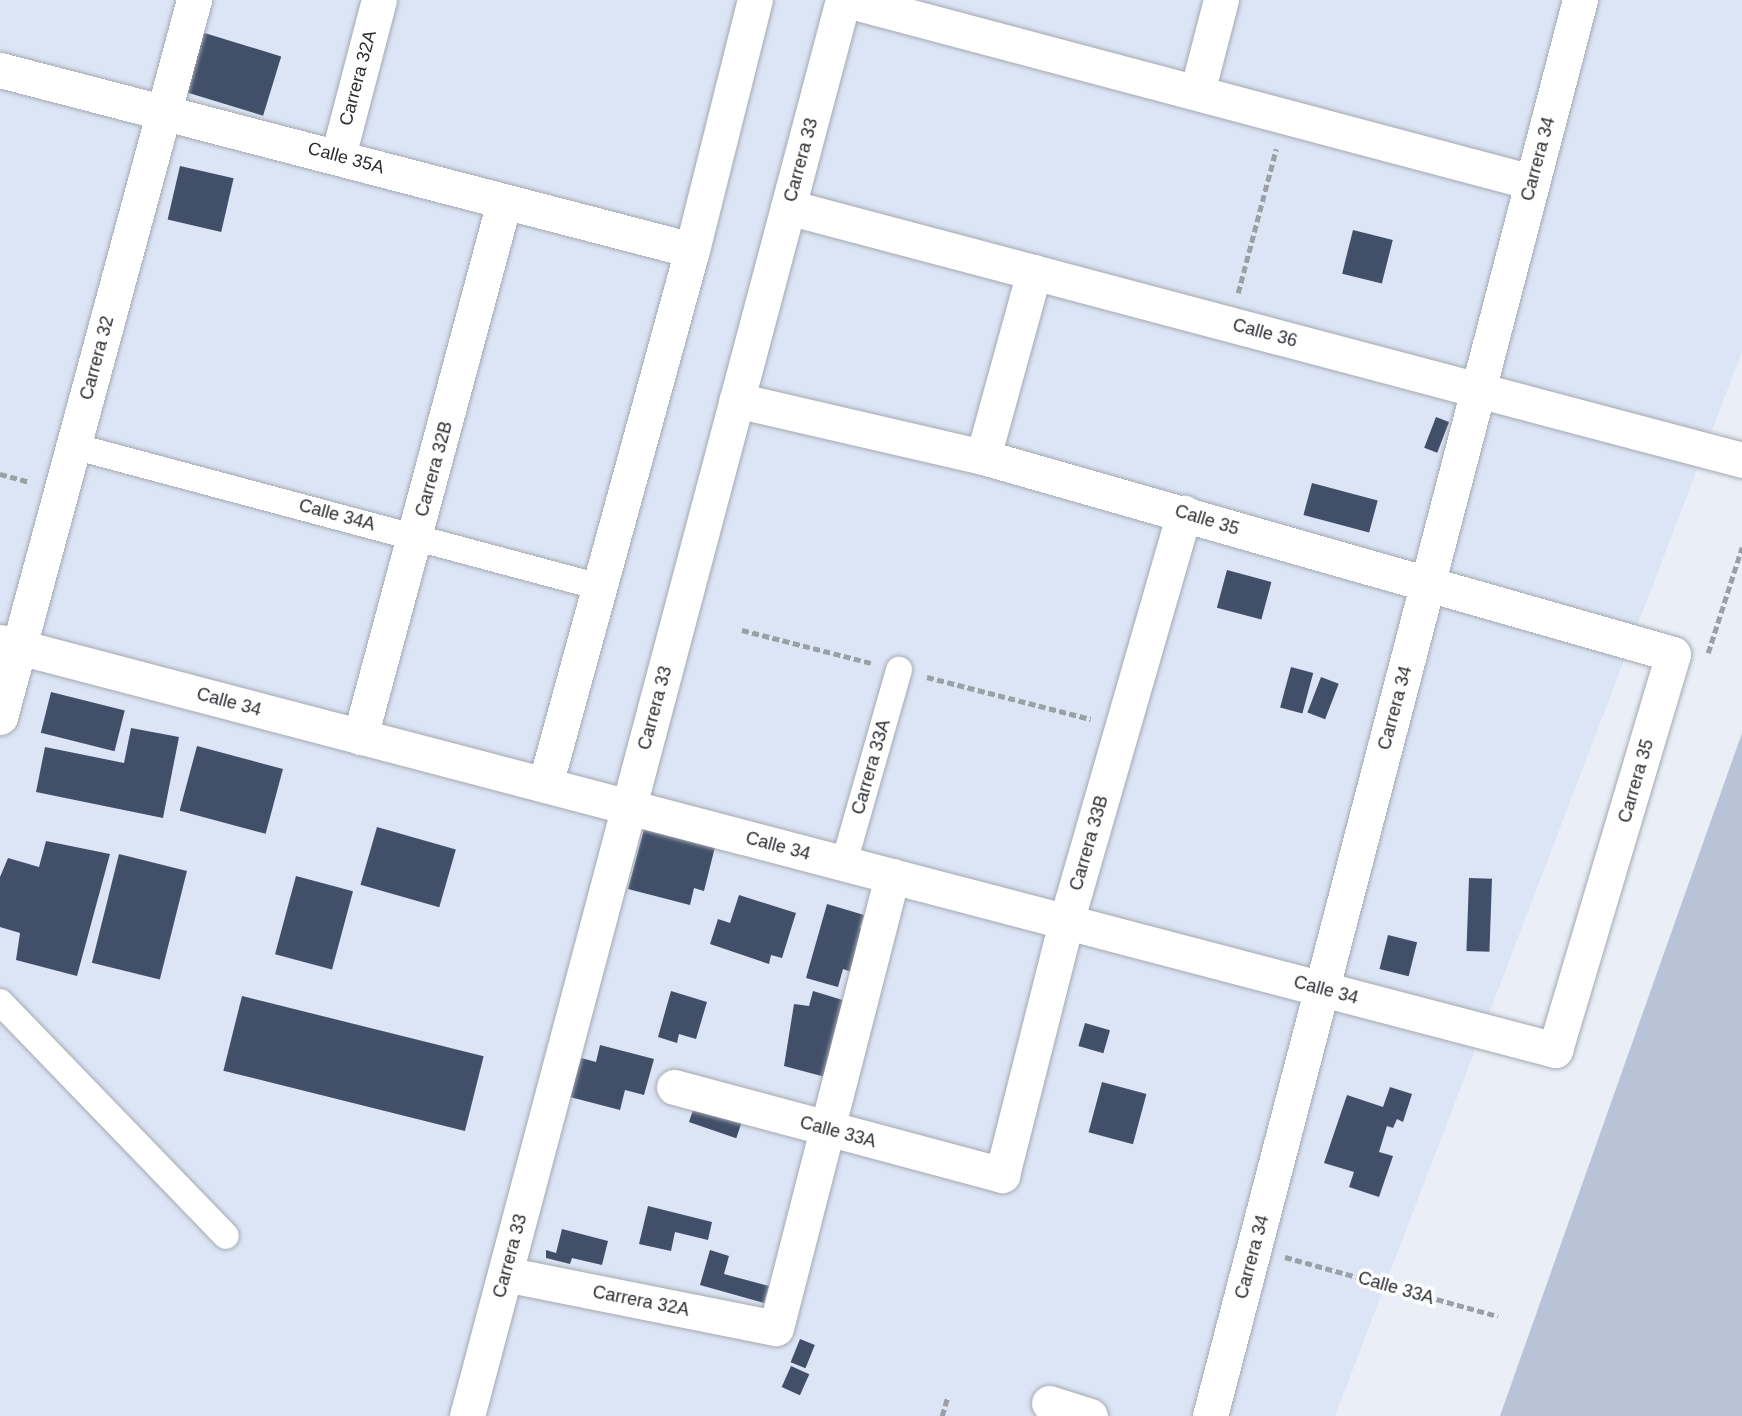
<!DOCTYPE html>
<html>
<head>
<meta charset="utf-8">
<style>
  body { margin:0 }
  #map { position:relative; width:1742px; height:1416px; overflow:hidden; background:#e9eef7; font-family:Arial,sans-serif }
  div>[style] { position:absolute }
  .built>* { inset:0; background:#dce5f5 }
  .green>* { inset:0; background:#b9c3d7 }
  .building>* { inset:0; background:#414f69; transform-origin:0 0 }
  .path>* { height:4.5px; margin-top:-2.25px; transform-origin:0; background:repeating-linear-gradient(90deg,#9b9fa6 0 7px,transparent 0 10.5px) }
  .roads { filter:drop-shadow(0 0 2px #a4a9b2) drop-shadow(0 0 2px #a4a9b2) }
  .pedestrian>* { height:26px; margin:-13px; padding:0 13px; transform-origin:13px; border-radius:13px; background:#fff }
  .minor>* { height:35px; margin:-17.5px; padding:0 17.5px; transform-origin:17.5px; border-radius:17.5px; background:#fff }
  span { translate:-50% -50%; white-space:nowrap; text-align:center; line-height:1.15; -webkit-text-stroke:7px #fff; paint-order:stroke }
  .street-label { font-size:18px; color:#2b2d31 }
</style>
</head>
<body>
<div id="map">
  <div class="built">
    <div style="clip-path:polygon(0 0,1742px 0,1742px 352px,1335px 1416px,0 1416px)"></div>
  </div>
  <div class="green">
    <div style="clip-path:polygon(1742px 733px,1742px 1416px,1500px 1416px)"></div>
  </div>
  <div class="building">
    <div style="left:198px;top:31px;width:87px;height:62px;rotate:17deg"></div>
    <div style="left:180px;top:166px;width:55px;height:55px;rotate:13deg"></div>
    <div style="left:1353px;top:230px;width:41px;height:45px;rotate:14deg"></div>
    <div style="left:1436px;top:417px;width:14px;height:33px;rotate:21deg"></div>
    <div style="left:1312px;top:483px;width:68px;height:33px;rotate:15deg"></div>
    <div style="left:1227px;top:570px;width:46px;height:39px;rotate:15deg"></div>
    <div style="left:1291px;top:667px;width:23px;height:42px;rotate:15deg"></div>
    <div style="left:1321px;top:677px;width:19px;height:38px;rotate:21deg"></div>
    <div style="left:51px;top:692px;width:76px;height:42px;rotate:14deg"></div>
    <div style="clip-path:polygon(131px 728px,179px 737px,163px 818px,36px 792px,45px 747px,124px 763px)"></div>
    <div style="left:197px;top:746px;width:89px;height:67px;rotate:15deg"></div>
    <div style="left:377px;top:827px;width:82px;height:60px;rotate:16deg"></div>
    <div style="clip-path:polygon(644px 829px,715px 847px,704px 891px,694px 888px,690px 905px,628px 889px)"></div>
    <div style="clip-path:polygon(46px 841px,110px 854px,77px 976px,16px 960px,20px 933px,0 927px,0 877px,8px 858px,39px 867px)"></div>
    <div style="left:119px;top:854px;width:70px;height:112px;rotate:14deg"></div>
    <div style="left:296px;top:876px;width:59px;height:81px;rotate:15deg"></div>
    <div style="left:1469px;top:878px;width:23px;height:73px;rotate:2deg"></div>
    <div style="clip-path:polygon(739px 895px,796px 913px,782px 958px,771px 955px,769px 964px,710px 944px,718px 919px,730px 923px)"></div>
    <div style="clip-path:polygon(827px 904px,864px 915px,860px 928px,866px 930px,854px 973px,843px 969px,838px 987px,806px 978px)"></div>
    <div style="left:1388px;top:935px;width:30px;height:35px;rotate:14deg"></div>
    <div style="clip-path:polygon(671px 991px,707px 1002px,696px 1039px,679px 1034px,677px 1043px,658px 1037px)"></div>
    <div style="clip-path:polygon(813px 991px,849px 1002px,829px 1078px,784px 1066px,794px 1004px,809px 1006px)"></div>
    <div style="left:242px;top:996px;width:249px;height:77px;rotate:14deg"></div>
    <div style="left:1085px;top:1023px;width:26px;height:24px;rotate:16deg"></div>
    <div style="clip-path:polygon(600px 1045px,654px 1059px,644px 1095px,625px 1090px,620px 1110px,570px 1097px,581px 1058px,596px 1062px)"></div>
    <div style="left:1102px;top:1082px;width:46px;height:52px;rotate:15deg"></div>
    <div style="left:701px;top:1087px;width:50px;height:37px;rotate:19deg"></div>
    <div style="clip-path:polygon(1390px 1087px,1412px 1094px,1403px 1122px,1397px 1119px,1393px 1128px,1387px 1126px,1379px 1152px,1393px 1156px,1379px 1197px,1349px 1187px,1354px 1172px,1324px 1163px,1347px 1095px,1383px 1107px)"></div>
    <div style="clip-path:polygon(648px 1206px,712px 1222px,708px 1240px,675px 1232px,671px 1251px,639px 1244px)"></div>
    <div style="clip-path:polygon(562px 1229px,608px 1241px,602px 1265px,572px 1258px,570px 1264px,546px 1258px,546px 1250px,556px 1253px)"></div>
    <div style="clip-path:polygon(710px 1250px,729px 1256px,724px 1274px,769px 1286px,764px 1303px,700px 1285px)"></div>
    <div style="left:800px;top:1339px;width:16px;height:25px;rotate:22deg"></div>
    <div style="left:791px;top:1366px;width:20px;height:23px;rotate:24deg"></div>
  </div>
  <div class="path">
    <div style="left:1238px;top:293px;width:149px;rotate:-75.2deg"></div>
    <div style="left:0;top:474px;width:31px;rotate:15deg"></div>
    <div style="left:742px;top:630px;width:133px;rotate:14.3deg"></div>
    <div style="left:1708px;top:653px;width:111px;rotate:-72.2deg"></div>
    <div style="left:927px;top:677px;width:169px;rotate:14.4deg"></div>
    <div style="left:1285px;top:1257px;width:221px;rotate:15.5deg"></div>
    <div style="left:942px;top:1416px;width:18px;rotate:-74deg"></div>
  </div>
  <div class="roads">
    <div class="pedestrian">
      <div style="left:73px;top:446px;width:546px;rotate:14.98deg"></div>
      <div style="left:844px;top:863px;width:201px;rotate:-74.1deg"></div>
      <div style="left:0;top:1002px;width:325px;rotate:46deg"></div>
    </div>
    <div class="minor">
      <div style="left:847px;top:0;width:709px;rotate:14.88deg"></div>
      <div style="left:0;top:70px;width:715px;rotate:14.58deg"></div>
      <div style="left:1197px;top:92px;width:95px;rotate:-75.4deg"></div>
      <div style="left:338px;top:156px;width:161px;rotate:-75.3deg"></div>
      <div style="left:788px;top:207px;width:987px;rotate:14.85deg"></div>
      <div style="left:983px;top:457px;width:192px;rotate:-74.6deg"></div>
      <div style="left:0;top:642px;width:1608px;rotate:14.7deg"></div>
      <div style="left:1555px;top:1050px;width:413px;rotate:-73.4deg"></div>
      <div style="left:1673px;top:654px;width:718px;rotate:-164.07deg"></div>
      <div style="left:983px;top:457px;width:253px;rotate:-167deg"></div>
      <div style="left:0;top:717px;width:743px;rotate:-74.86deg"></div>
      <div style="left:360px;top:737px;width:554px;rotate:-74.94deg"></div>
      <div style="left:545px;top:785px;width:555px;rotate:-74.64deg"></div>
      <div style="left:692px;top:250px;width:258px;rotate:-75.9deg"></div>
      <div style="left:674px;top:1087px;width:340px;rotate:15deg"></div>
      <div style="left:1002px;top:1175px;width:261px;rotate:-75.8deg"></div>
      <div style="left:1066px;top:922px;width:426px;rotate:-73.9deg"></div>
      <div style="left:505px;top:1274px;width:276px;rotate:11.3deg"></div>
      <div style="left:776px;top:1328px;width:467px;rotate:-75.6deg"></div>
      <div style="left:1049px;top:1403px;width:43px;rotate:17.6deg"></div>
      <div style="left:467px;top:1416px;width:1465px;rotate:-75.13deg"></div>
      <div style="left:1210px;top:1416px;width:1464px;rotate:-75.36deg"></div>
    </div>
  </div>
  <div class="street-label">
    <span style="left:358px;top:78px;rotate:-75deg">Carrera 32A</span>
    <span style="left:346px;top:158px;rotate:15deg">Calle 35A</span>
    <span style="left:1538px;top:159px;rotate:-75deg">Carrera 34</span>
    <span style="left:801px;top:160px;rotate:-75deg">Carrera 33</span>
    <span style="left:1265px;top:333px;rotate:15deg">Calle 36</span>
    <span style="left:97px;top:358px;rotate:-75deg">Carrera 32</span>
    <span style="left:434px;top:469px;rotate:-75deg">Carrera 32B</span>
    <span style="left:337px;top:515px;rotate:15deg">Calle 34A</span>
    <span style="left:1207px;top:520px;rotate:17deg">Calle 35</span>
    <span style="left:229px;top:702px;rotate:15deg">Calle 34</span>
    <span style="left:655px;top:708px;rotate:-75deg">Carrera 33</span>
    <span style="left:1395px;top:708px;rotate:-75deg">Carrera 34</span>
    <span style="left:871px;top:767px;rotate:-74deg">Carrera 33A</span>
    <span style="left:1636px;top:781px;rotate:-74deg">Carrera 35</span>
    <span style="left:1089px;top:843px;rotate:-74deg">Carrera 33B</span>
    <span style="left:778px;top:846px;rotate:15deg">Calle 34</span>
    <span style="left:1326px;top:990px;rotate:15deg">Calle 34</span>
    <span style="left:838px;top:1132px;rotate:15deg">Calle 33A</span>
    <span style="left:510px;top:1256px;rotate:-75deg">Carrera 33</span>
    <span style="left:1252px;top:1257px;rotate:-75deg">Carrera 34</span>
    <span style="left:1396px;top:1288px;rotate:16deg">Calle 33A</span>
    <span style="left:641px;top:1301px;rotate:11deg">Carrera 32A</span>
  </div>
</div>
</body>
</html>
